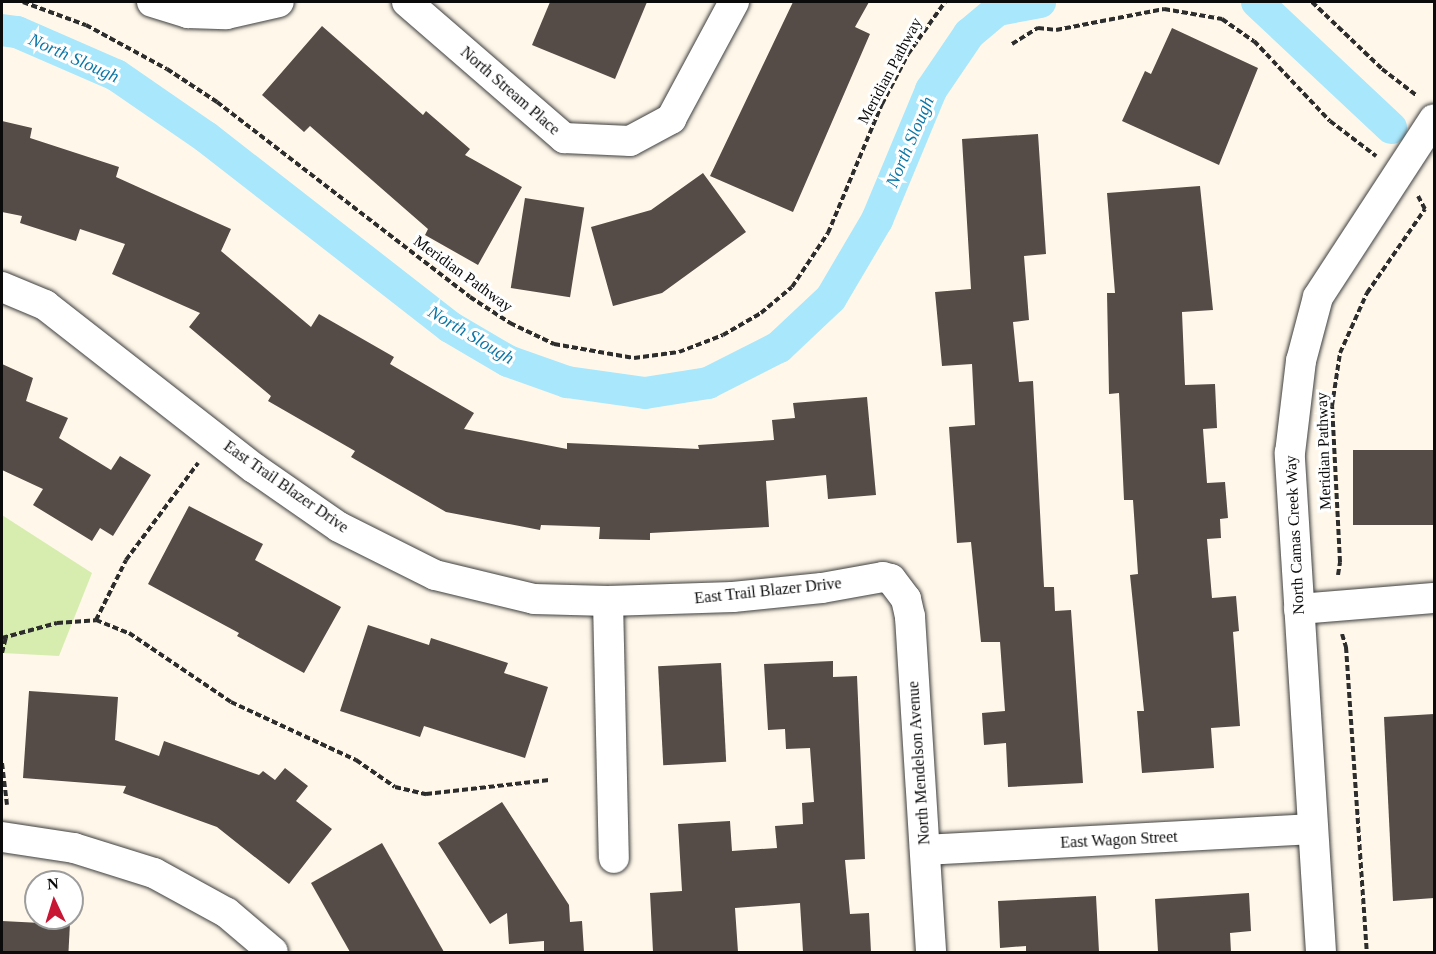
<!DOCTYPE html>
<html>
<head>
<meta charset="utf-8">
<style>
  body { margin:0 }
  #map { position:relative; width:1436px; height:954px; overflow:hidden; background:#fff8ea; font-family:"Times New Roman",serif }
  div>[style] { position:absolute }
  .green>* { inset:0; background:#d7edb0 }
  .canal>* { height:32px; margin:-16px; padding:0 16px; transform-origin:16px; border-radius:16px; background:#a9e7fc }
  .building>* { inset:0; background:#554b47; transform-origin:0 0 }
  .path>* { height:4px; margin-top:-2px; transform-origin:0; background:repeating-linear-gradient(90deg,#2d2d2d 0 6px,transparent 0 9px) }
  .roads { filter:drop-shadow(0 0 2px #3e3e3e) drop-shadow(0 0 2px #3e3e3e) }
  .minor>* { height:30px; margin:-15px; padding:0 15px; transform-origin:15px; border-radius:15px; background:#fff }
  span { translate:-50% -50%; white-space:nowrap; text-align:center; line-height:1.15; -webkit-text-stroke:6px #fff; paint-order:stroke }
  .street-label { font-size:16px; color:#0b0b0b }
  .water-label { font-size:18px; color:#0a77a8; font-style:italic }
  .frame { position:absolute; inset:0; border:3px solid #0b0b0b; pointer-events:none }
  .north { position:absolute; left:24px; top:870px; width:60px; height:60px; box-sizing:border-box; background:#fff; border:2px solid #9d9d9d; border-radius:50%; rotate:356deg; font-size:16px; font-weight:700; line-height:24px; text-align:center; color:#0b0b0b }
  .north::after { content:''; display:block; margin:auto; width:21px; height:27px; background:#c81735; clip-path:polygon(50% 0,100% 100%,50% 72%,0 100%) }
</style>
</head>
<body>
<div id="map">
  <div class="green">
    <div style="clip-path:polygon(2px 515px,92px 573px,59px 656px,2px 653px)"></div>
  </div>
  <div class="canal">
    <div style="left:1257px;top:2px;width:184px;rotate:43.2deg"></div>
    <div style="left:2px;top:30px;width:15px;rotate:8deg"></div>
    <div style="left:17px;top:32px;width:108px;rotate:23.5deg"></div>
    <div style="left:116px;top:75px;width:109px;rotate:34.6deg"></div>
    <div style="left:206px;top:137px;width:309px;rotate:37.9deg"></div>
    <div style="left:450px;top:327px;width:67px;rotate:30.4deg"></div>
    <div style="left:508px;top:361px;width:63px;rotate:19.6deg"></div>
    <div style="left:567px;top:382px;width:79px;rotate:8deg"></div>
    <div style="left:645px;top:393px;width:64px;rotate:-9deg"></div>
    <div style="left:708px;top:383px;width:80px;rotate:-26.9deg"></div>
    <div style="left:779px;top:347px;width:71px;rotate:-43.3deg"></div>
    <div style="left:831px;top:298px;width:91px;rotate:-59.5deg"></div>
    <div style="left:877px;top:220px;width:141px;rotate:-67.4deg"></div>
    <div style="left:931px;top:90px;width:68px;rotate:-55.8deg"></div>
    <div style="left:969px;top:34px;width:38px;rotate:-40deg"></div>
    <div style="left:998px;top:10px;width:43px;rotate:-10.8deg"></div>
  </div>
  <div class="building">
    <div style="clip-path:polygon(550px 2px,647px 2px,615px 79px,532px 45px)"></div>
    <div style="clip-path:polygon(793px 2px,869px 2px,855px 27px,870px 34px,793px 212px,710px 176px)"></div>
    <div style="clip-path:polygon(322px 26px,423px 115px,426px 111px,470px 149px,465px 155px,522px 187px,478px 265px,425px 235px,428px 229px,310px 126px,304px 132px,262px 95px)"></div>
    <div style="clip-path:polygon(1172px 28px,1258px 68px,1219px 165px,1122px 121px,1145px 71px,1151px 74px)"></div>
    <div style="clip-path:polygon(2px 121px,32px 128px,30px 138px,119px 167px,116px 177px,231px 229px,221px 251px,311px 327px,319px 314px,394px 357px,390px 364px,474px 413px,464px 429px,567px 449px,567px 443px,699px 449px,698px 445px,774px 440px,772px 420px,795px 418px,793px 403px,867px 397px,876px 495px,828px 499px,826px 475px,766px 481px,769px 527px,650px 533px,650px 540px,599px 539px,600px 527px,541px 525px,540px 530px,446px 512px,351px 457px,355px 451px,268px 401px,271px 396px,189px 327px,200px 313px,112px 274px,125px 244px,80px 229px,76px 241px,20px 223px,22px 216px,2px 212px)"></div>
    <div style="clip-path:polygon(1038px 134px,1046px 254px,1024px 256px,1029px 320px,1013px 322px,1019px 382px,1033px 381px,1044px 587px,1054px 587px,1055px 611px,1071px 610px,1083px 783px,1008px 787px,1006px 743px,984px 745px,982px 713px,1005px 711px,1000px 642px,981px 642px,971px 542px,957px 543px,949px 427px,975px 425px,972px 364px,942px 366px,935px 292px,971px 289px,962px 139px)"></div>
    <div style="clip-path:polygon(703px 173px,746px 232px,662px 293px,613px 306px,591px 227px,651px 210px)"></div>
    <div style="clip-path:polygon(1200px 186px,1213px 310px,1182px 312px,1185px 385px,1215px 384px,1217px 428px,1203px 429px,1207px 483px,1225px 482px,1228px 518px,1220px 519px,1221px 538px,1207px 539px,1212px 598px,1236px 596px,1239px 631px,1233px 632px,1240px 726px,1211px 728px,1214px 768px,1142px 773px,1137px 711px,1144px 711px,1130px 575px,1138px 574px,1133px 500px,1124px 500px,1119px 393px,1109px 394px,1107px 293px,1115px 293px,1107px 193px)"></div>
    <div style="left:525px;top:198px;width:60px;height:91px;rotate:9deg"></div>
    <div style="clip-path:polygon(2px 364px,33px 378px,26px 401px,68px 418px,59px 438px,111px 470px,120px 456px,151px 475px,113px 536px,100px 528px,92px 541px,33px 505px,43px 489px,2px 470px)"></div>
    <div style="left:1434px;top:450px;width:75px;height:81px;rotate:90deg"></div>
    <div style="clip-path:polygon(189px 506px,263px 544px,255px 560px,341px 607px,304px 673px,237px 636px,239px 633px,148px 584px)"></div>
    <div style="clip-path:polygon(368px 625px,429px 645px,431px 638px,508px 663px,504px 673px,548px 687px,525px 758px,424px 726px,420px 737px,340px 711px)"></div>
    <div style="clip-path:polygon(833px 661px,833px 677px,857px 676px,865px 859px,845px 860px,850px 914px,869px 913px,871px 952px,803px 952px,800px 903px,735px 908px,738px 952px,653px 952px,650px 893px,682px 891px,678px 824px,730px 821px,732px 851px,777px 848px,775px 826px,803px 824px,802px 803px,814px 802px,810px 748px,786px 749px,785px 729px,768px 730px,764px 664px)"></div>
    <div style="left:721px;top:663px;width:99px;height:63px;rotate:87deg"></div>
    <div style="clip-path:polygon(29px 691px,118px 697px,115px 740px,159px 756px,164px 741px,259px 775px,263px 771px,275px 780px,285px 768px,308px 786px,296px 801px,332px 829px,289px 884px,217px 827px,123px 793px,126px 786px,23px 778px)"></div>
    <div style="clip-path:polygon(1434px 714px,1434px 898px,1393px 901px,1384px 717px)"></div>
    <div style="clip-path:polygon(502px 802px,569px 905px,570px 922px,582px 921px,584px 952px,544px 952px,544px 941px,509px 944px,507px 913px,490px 924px,438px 843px)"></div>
    <div style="clip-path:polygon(382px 843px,444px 952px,350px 952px,311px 883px)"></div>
    <div style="clip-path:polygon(1249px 893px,1251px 931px,1230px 933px,1231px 952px,1158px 952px,1155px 899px)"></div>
    <div style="clip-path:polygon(1096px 896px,1099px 952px,1026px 952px,1026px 946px,1000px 948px,998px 901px)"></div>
    <div style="left:2px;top:921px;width:68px;height:31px;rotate:3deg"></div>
  </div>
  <div class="path">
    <div style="left:23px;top:2px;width:67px;rotate:20.1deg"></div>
    <div style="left:86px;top:25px;width:92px;rotate:28.5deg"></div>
    <div style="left:167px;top:69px;width:60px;rotate:33.4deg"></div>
    <div style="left:217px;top:102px;width:319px;rotate:37.6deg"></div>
    <div style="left:470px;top:297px;width:48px;rotate:33deg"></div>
    <div style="left:510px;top:323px;width:49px;rotate:25.5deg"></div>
    <div style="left:554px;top:344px;width:81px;rotate:9.9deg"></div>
    <div style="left:634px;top:358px;width:45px;rotate:-7.6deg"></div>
    <div style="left:679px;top:352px;width:47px;rotate:-21.1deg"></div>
    <div style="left:723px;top:335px;width:44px;rotate:-30.1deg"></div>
    <div style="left:761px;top:313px;width:40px;rotate:-40deg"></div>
    <div style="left:792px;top:287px;width:65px;rotate:-56.3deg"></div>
    <div style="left:828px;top:233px;width:140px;rotate:-67.3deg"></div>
    <div style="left:882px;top:104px;width:56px;rotate:-62.5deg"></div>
    <div style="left:908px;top:54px;width:64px;rotate:-54.6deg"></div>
    <div style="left:1312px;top:2px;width:97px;rotate:43.7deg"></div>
    <div style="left:1382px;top:69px;width:43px;rotate:37.4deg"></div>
    <div style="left:1012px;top:44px;width:31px;rotate:-32deg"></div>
    <div style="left:1038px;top:28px;width:18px;rotate:6deg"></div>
    <div style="left:1056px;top:30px;width:110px;rotate:-11deg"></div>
    <div style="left:1164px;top:9px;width:59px;rotate:9.8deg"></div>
    <div style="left:1222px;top:19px;width:39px;rotate:35deg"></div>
    <div style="left:1254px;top:41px;width:110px;rotate:46.5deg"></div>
    <div style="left:1330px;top:121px;width:58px;rotate:37.3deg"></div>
    <div style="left:1418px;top:196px;width:15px;rotate:62deg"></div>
    <div style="left:1338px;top:575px;width:13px;rotate:-81deg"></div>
    <div style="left:1340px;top:562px;width:156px;rotate:-92.9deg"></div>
    <div style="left:1332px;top:406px;width:54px;rotate:-81.4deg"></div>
    <div style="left:1340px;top:353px;width:66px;rotate:-65.8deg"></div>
    <div style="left:1367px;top:293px;width:102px;rotate:-55.4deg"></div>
    <div style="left:96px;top:620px;width:67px;rotate:-63.4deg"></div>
    <div style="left:126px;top:560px;width:121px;rotate:-53.4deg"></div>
    <div style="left:1342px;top:634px;width:14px;rotate:73deg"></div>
    <div style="left:1346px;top:647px;width:306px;rotate:86.1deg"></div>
    <div style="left:2px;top:638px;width:57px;rotate:-15.3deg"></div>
    <div style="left:57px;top:623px;width:39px;rotate:-4deg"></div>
    <div style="left:96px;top:620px;width:35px;rotate:22deg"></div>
    <div style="left:129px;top:633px;width:123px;rotate:34.1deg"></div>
    <div style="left:231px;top:702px;width:138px;rotate:24.9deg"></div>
    <div style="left:356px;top:760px;width:47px;rotate:34.7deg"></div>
    <div style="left:395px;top:787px;width:32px;rotate:13deg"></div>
    <div style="left:426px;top:794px;width:124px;rotate:-6.5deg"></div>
    <div style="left:2px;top:653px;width:16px;rotate:-76deg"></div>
    <div style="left:2px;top:763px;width:42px;rotate:83.2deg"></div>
  </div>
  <div class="roads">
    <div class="minor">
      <div style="left:152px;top:2px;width:38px;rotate:17deg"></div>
      <div style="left:188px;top:13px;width:38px;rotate:2deg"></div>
      <div style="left:226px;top:14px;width:54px;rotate:-12.8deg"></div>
      <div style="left:407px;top:2px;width:208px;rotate:40.9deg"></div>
      <div style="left:564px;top:138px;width:66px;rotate:2.6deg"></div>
      <div style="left:630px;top:141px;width:47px;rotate:-28.2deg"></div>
      <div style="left:671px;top:119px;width:133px;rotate:-61.7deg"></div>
      <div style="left:2px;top:287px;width:47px;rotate:22.7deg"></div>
      <div style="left:45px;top:305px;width:265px;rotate:38deg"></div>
      <div style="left:254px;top:468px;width:103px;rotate:34.8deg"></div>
      <div style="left:339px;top:527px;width:107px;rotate:26.6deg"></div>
      <div style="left:435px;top:575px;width:102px;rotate:13.6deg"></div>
      <div style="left:534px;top:599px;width:74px;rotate:1.5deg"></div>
      <div style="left:608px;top:601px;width:125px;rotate:-1.8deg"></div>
      <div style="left:733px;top:597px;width:89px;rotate:-5.8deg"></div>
      <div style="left:822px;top:588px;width:62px;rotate:-10.2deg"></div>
      <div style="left:883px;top:577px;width:8px;rotate:14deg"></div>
      <div style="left:891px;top:579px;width:25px;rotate:53deg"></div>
      <div style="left:906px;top:599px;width:18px;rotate:77deg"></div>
      <div style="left:910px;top:617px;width:336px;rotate:86.4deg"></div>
      <div style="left:608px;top:601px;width:257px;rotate:88.7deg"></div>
      <div style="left:1299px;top:609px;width:135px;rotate:-4.7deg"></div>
      <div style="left:2px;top:837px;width:73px;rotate:8.7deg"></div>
      <div style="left:74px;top:848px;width:84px;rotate:17.4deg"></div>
      <div style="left:154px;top:873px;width:83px;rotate:28.7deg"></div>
      <div style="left:227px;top:913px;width:60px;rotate:40.3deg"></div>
      <div style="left:925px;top:850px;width:388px;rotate:-3.1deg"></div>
      <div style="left:1321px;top:952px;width:500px;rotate:-93.6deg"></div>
      <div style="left:1290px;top:453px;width:93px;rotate:-83.2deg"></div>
      <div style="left:1301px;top:361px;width:66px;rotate:-75.1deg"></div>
      <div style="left:1318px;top:297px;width:212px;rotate:-56.9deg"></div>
    </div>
  </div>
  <div class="street-label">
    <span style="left:890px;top:71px;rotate:-62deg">Meridian Pathway</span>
    <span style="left:510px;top:91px;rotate:41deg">North Stream Place</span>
    <span style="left:463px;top:274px;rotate:36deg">Meridian Pathway</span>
    <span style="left:1324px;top:451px;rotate:-92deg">Meridian Pathway</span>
    <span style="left:286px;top:487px;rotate:35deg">East Trail Blazer Drive</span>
    <span style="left:1295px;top:535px;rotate:-93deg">North Camas Creek Way</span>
    <span style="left:768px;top:591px;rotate:-6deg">East Trail Blazer Drive</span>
    <span style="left:919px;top:763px;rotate:-94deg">North Mendelson Avenue</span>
    <span style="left:1119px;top:840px;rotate:-3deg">East Wagon Street</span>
  </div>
  <div class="water-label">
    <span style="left:74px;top:58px;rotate:24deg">North Slough</span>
    <span style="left:910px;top:142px;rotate:-67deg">North Slough</span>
    <span style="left:471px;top:335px;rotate:31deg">North Slough</span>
  </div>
  <div class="frame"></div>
  <div class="north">N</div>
</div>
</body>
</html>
